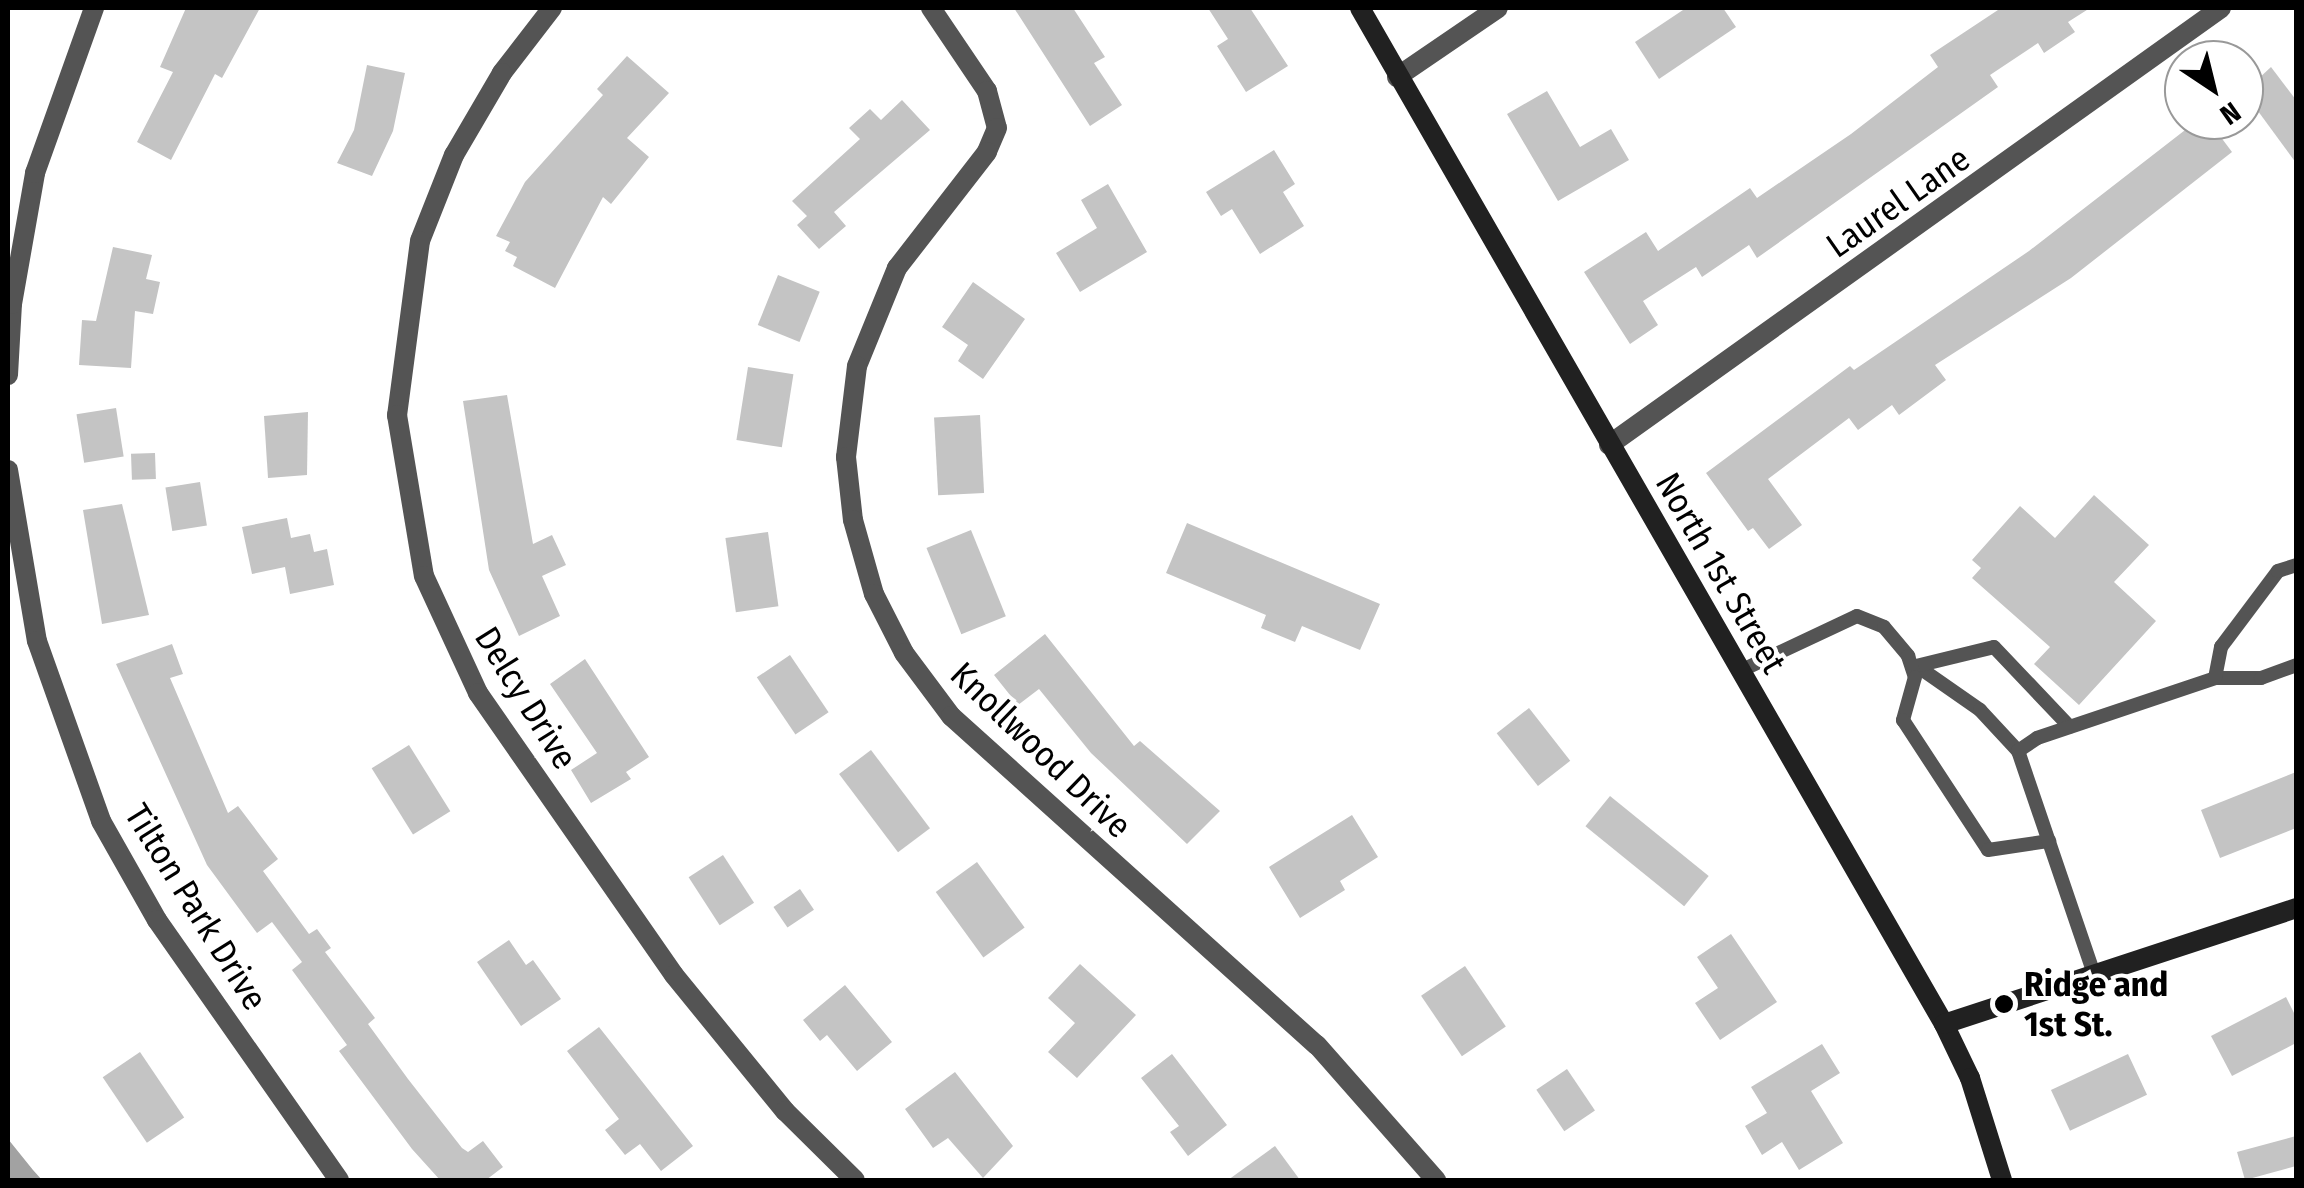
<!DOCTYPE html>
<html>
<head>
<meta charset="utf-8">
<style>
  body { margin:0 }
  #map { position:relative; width:2304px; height:1188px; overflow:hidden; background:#fff; font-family:"Fira Sans Condensed",sans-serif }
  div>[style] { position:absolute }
  .water>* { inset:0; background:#a2a2a2 }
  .building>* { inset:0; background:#c4c4c4; transform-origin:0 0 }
  .lane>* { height:14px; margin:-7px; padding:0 7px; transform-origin:7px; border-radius:7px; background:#545454 }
  .street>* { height:20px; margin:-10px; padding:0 10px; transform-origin:10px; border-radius:10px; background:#545454 }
  .secondary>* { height:20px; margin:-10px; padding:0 10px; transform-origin:10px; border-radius:10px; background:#212121 }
  .dots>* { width:28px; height:28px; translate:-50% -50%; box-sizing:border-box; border:5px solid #fff; border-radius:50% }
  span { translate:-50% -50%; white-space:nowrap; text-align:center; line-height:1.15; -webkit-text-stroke:8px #fff; paint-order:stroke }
  .street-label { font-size:35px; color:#000 }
  .poi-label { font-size:35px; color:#000; font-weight:700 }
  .left { translate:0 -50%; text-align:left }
  .frame { position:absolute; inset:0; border:10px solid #000; pointer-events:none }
  .north { position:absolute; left:2164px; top:40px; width:100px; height:100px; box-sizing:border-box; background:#fff; border:2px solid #999; border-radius:50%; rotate:145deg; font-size:28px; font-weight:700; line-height:40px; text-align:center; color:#000 }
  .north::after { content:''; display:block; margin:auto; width:35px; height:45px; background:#000; clip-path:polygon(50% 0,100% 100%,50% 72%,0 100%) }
</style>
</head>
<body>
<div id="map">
  <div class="water">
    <div style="clip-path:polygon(8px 1139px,33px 1170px,42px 1180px,8px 1180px)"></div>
  </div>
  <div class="building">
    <div style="clip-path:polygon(186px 8px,260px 8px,222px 78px,215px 74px,171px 160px,137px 142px,173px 72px,160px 67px)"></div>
    <div style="clip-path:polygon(1014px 8px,1073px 8px,1105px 57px,1094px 63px,1122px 105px,1090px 126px)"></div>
    <div style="clip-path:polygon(1208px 8px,1250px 8px,1288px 66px,1246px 92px,1217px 46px,1228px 39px)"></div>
    <div style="clip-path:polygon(1686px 8px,1723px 8px,1736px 27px,1659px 79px,1635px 42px)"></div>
    <div style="clip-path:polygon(2001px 8px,2090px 8px,2068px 22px,2075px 32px,2044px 53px,2038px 43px,1990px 75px,1998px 87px,1757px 258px,1749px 245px,1702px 277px,1696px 267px,1643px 301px,1658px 325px,1630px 344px,1584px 272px,1646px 232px,1658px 251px,1750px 188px,1757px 198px,1851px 134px,1938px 67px,1930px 55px)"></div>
    <div style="clip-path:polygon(627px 56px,669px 93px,627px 138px,649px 157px,611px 204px,603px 197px,555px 288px,513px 266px,517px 257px,505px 251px,510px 242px,496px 236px,525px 182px,603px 95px,597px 89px)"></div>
    <div style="clip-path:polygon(367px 65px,405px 73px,393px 131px,372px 176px,337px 163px,354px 130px)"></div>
    <div style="clip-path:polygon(2271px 67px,2296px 100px,2296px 163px,2244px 92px)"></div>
    <div style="clip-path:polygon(1547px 91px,1580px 147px,1611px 129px,1629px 160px,1558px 201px,1507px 114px)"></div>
    <div style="clip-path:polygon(902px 100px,930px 130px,834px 212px,846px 226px,819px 249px,797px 225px,807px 216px,792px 201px,860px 139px,849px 128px,870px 109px,881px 120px)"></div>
    <div style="clip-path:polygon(2198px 120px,2208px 120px,2232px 152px,2071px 278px,1935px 365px,1946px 380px,1899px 415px,1892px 405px,1858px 430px,1849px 418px,1768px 479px,1802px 525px,1769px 549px,1753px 528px,1748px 531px,1706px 473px,1850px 366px,1854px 370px,2029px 251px)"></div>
    <div style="clip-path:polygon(1274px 150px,1295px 184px,1283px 192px,1304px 226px,1260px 254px,1232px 209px,1221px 216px,1206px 192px)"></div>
    <div style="clip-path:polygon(1108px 184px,1147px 252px,1080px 292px,1056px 253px,1097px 228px,1081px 200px)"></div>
    <div style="clip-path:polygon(113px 247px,152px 255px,146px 279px,160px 282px,153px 314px,135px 311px,131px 368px,79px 365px,82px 320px,96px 321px)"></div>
    <div style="left:778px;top:275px;width:45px;height:54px;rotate:22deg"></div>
    <div style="clip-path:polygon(973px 282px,1025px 319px,983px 379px,958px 361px,968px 345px,942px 327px)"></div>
    <div style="left:748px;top:367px;width:46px;height:74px;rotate:9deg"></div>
    <div style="clip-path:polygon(507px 395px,533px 544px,552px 535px,566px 565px,542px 576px,560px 616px,519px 636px,489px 570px,463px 401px)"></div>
    <div style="left:116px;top:408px;width:49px;height:40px;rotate:81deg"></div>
    <div style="clip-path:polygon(308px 412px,307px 475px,268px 478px,264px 416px)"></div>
    <div style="left:980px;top:415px;width:78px;height:46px;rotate:87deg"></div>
    <div style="left:155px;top:453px;width:26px;height:24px;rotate:88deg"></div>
    <div style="left:200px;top:482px;width:44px;height:35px;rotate:81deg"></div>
    <div style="clip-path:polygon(2094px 495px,2149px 545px,2114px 582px,2156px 621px,2079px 705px,2034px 664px,2050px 647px,1972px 578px,1981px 568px,1972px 560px,2020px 506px,2055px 538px)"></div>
    <div style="clip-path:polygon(122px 504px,149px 615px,102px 624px,83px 510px)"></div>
    <div style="clip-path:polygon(287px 518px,291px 538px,310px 534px,314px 552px,327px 549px,334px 585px,290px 594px,285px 567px,252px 574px,242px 527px)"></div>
    <div style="clip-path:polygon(1187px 523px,1380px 604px,1360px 650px,1302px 626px,1295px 642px,1261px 628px,1266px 615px,1166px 573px)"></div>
    <div style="left:971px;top:530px;width:93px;height:48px;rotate:68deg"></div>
    <div style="left:768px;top:532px;width:75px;height:43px;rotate:82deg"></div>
    <div style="clip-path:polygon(1045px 634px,1134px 746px,1140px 741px,1220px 811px,1187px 844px,1091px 753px,1039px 689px,1018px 705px,994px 675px)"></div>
    <div style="clip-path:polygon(172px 644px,183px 674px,170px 678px,228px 813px,238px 806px,278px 859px,263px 871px,309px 934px,317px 929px,331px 948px,325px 952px,375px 1018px,368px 1024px,408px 1079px,462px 1148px,468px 1152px,483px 1141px,503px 1167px,486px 1180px,440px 1180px,412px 1149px,339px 1051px,347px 1045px,292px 970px,302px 962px,272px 922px,257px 933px,207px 865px,116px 664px)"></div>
    <div style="left:790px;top:655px;width:69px;height:40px;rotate:56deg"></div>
    <div style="clip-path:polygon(585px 659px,649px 757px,626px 772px,631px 779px,591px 803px,571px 770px,597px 753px,550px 684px)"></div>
    <div style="left:1529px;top:708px;width:67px;height:41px;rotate:52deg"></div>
    <div style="left:409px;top:745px;width:78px;height:44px;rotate:58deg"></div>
    <div style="left:871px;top:750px;width:98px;height:40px;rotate:53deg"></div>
    <div style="clip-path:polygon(2296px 772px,2296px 828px,2220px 858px,2201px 810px)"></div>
    <div style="left:1610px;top:796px;width:127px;height:39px;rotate:39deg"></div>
    <div style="clip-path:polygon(1352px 815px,1378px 857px,1340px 881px,1345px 890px,1300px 918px,1269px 867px)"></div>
    <div style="left:723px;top:855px;width:57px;height:41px;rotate:57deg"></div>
    <div style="left:977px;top:862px;width:81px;height:51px;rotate:54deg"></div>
    <div style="left:800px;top:889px;width:25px;height:32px;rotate:56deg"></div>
    <div style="clip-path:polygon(1731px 934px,1777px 1002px,1720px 1040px,1695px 1003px,1718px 988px,1697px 957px)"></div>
    <div style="clip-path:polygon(509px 940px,526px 965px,533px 960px,561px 999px,521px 1026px,477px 962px)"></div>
    <div style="clip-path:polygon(1080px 964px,1136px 1015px,1077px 1078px,1048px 1052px,1075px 1023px,1048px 998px)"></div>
    <div style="left:1465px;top:966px;width:73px;height:53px;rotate:56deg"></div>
    <div style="clip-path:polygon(845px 985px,892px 1042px,857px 1071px,827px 1035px,820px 1041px,803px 1020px)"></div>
    <div style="clip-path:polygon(2286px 997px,2296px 1017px,2296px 1043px,2232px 1076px,2211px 1036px)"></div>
    <div style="clip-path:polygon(599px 1027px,693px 1146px,661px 1171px,640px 1144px,625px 1155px,605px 1130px,619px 1119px,567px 1051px)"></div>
    <div style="clip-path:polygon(1822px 1044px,1840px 1073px,1811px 1091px,1843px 1143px,1799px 1170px,1782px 1142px,1762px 1155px,1745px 1126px,1767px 1113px,1751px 1087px)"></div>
    <div style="left:140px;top:1052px;width:79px;height:45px;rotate:56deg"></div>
    <div style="clip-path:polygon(1172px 1054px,1227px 1125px,1188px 1156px,1170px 1132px,1179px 1126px,1141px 1078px)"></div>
    <div style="left:2128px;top:1054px;width:45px;height:85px;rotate:65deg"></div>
    <div style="left:1567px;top:1069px;width:50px;height:37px;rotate:56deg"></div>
    <div style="clip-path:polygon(955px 1072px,1013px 1146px,983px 1178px,948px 1138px,933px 1148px,905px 1109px)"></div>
    <div style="clip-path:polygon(2296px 1136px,2296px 1166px,2245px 1180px,2237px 1152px)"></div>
    <div style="clip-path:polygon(1275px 1146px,1300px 1180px,1228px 1180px)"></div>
  </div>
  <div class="lane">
    <div style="left:1917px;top:666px;width:77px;rotate:34.9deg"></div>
    <div style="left:1980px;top:710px;width:56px;rotate:47.2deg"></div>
    <div style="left:1912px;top:667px;width:84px;rotate:-13.7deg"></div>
    <div style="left:1994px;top:647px;width:110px;rotate:46.5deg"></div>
    <div style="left:1740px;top:671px;width:129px;rotate:-25.2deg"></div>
    <div style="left:1857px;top:616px;width:29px;rotate:22deg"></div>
    <div style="left:1884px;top:627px;width:38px;rotate:50deg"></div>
    <div style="left:1908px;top:656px;width:22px;rotate:72deg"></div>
    <div style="left:1915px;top:677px;width:45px;rotate:105.6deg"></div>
    <div style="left:1903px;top:720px;width:155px;rotate:56.8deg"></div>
    <div style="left:1988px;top:850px;width:62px;rotate:-8.4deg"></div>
    <div style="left:2215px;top:678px;width:46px"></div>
    <div style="left:2261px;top:678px;width:37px;rotate:-20deg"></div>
    <div style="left:2094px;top:974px;width:236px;rotate:-108.8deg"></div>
    <div style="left:2018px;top:751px;width:23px;rotate:-34deg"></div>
    <div style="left:2037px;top:738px;width:188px;rotate:-18.6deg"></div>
    <div style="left:2215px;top:678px;width:32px;rotate:-79deg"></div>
    <div style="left:2221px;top:647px;width:95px;rotate:-53.1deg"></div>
    <div style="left:2278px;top:571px;width:19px;rotate:-18deg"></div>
  </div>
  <div class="street">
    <div style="left:552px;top:8px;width:82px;rotate:127.6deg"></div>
    <div style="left:502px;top:73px;width:95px;rotate:120.3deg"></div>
    <div style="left:454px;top:155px;width:92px;rotate:111.6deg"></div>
    <div style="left:420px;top:241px;width:176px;rotate:97.5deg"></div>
    <div style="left:397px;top:415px;width:163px;rotate:80.5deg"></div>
    <div style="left:424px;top:576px;width:129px;rotate:65.2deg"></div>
    <div style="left:478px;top:693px;width:343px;rotate:55.2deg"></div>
    <div style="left:674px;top:975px;width:176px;rotate:50.8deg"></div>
    <div style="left:785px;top:1111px;width:98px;rotate:44.6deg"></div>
    <div style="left:931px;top:8px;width:100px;rotate:56deg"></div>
    <div style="left:987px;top:91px;width:38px;rotate:75deg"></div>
    <div style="left:997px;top:128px;width:26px;rotate:113deg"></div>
    <div style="left:987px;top:152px;width:147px;rotate:127.8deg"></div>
    <div style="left:897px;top:268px;width:106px;rotate:112.2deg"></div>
    <div style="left:857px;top:366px;width:92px;rotate:96.9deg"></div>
    <div style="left:846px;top:457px;width:63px;rotate:83.7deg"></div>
    <div style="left:853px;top:520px;width:77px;rotate:74.2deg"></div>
    <div style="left:874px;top:594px;width:66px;rotate:63deg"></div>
    <div style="left:904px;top:653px;width:79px;rotate:53.3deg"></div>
    <div style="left:951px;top:716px;width:492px;rotate:42deg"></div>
    <div style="left:1317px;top:1045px;width:180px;rotate:48.6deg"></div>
    <div style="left:1397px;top:77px;width:122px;rotate:-34.3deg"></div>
    <div style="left:8px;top:375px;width:71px;rotate:-86.8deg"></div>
    <div style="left:12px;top:304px;width:133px;rotate:-80deg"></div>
    <div style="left:35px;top:173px;width:175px;rotate:-70.3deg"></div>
    <div style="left:1609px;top:445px;width:752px;rotate:-35.53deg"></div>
    <div style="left:8px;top:470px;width:173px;rotate:80.4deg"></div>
    <div style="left:37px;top:641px;width:191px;rotate:70.4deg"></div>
    <div style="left:101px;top:821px;width:114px;rotate:60.5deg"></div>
    <div style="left:157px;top:920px;width:317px;rotate:55deg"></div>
  </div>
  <div class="secondary">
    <div style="left:1360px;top:8px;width:1172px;rotate:60.11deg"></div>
    <div style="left:1944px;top:1024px;width:60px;rotate:64.3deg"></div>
    <div style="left:1970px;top:1078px;width:107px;rotate:72.6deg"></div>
    <div style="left:1944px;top:1024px;width:371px;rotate:-18.2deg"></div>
  </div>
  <div class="dots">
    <div style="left:2004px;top:1004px;background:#000"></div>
  </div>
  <div class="street-label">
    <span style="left:1898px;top:202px;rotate:-35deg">Laurel Lane</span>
    <span style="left:1721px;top:573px;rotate:60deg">North 1st Street</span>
    <span style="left:526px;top:698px;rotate:58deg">Delcy Drive</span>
    <span style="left:1041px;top:750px;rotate:44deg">Knollwood Drive</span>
    <span style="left:196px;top:907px;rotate:58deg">Tilton Park Drive</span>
  </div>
  <div class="poi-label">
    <span class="left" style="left:2024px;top:1004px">Ridge and<br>1st St.</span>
  </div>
  <div class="frame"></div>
  <div class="north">N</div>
</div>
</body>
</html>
